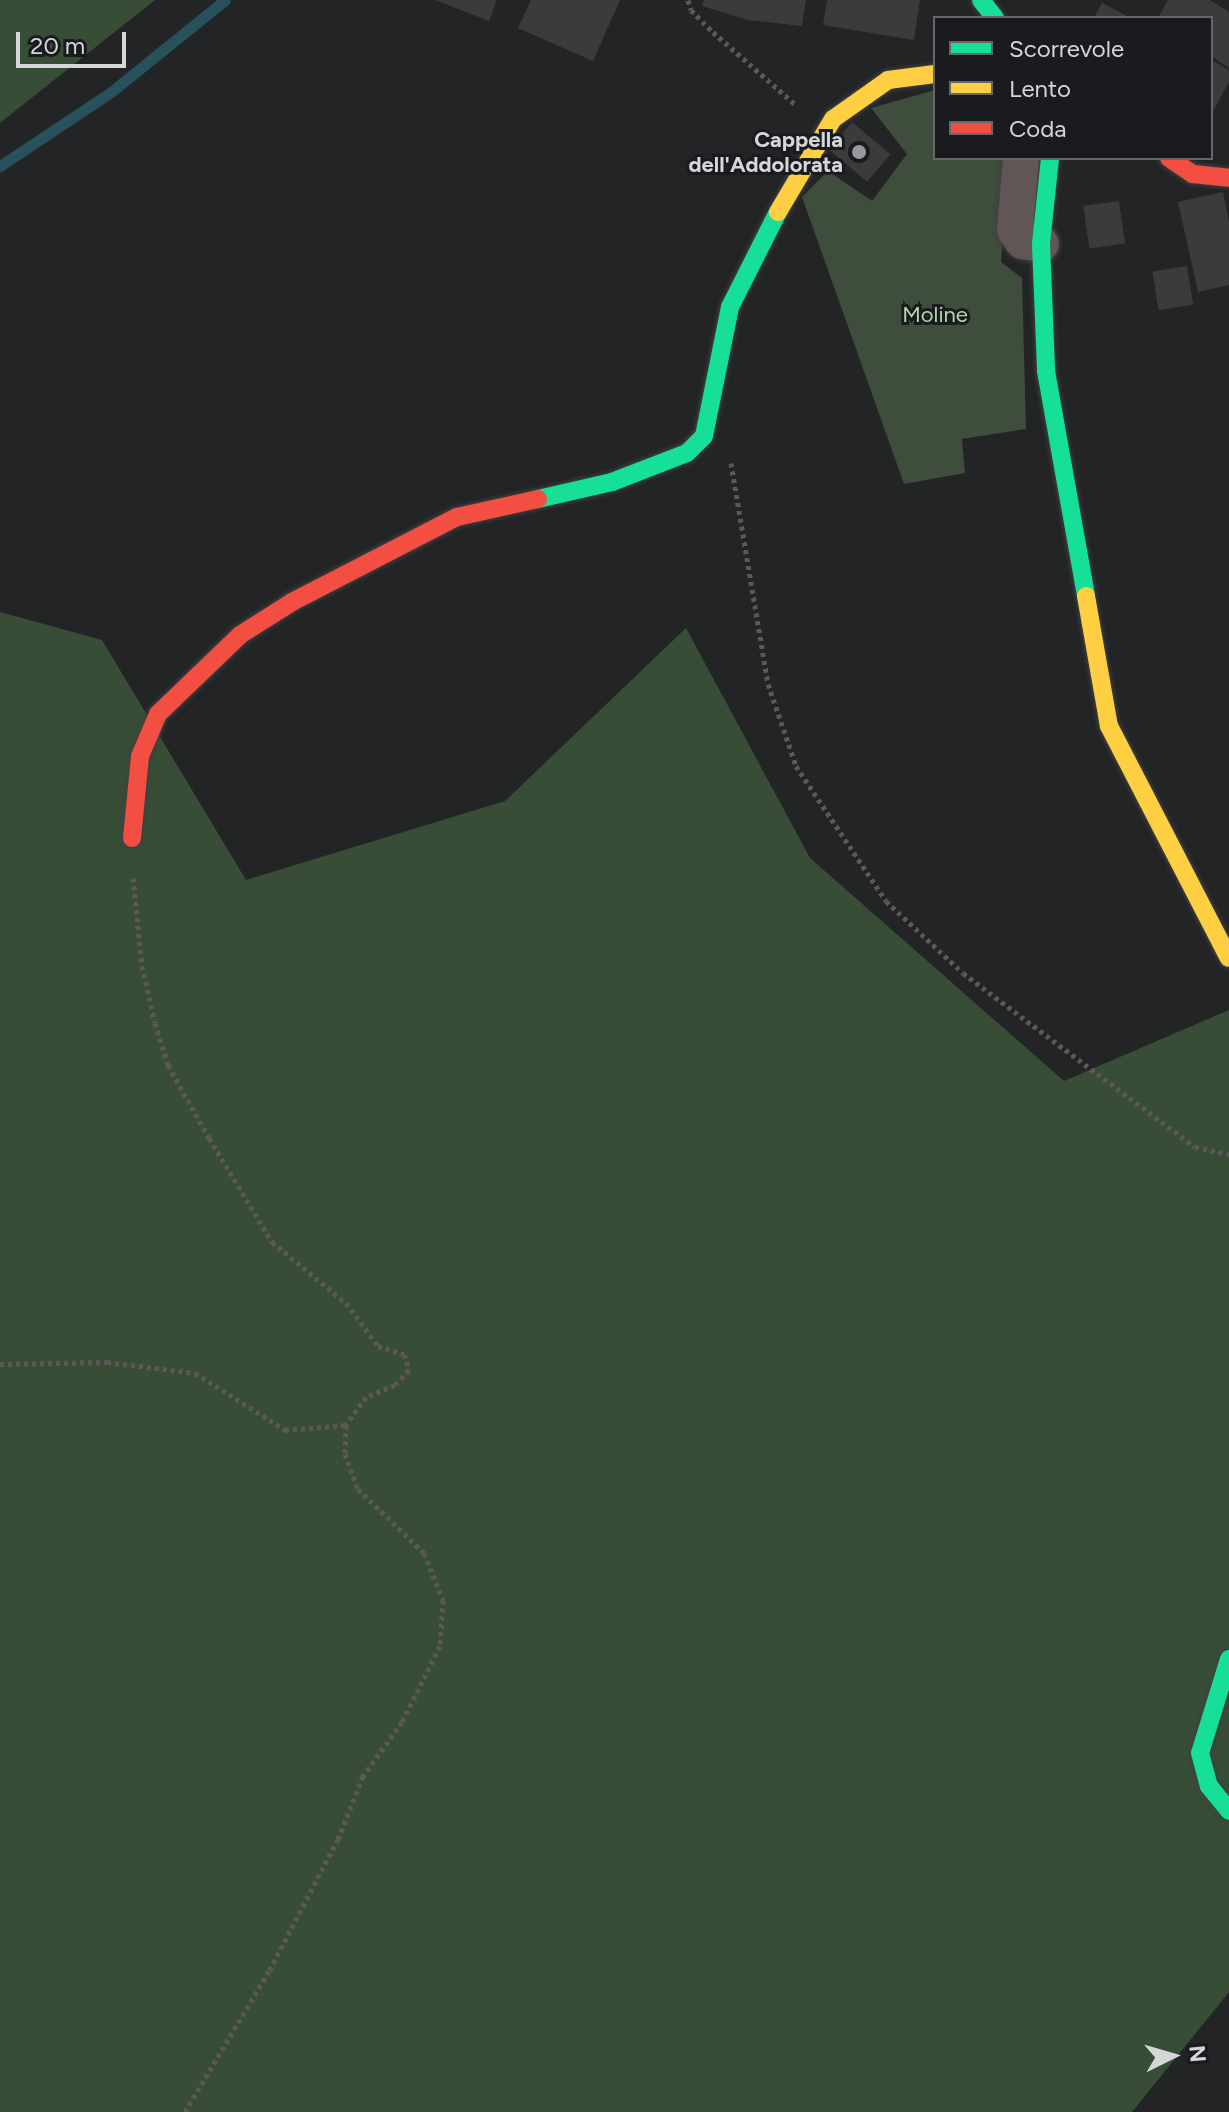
<!DOCTYPE html>
<html>
<head>
<meta charset="utf-8">
<style>
  body { margin:0 }
  #map { position:relative; width:1229px; height:2112px; overflow:hidden; background:#232426; font-family:Figtree,sans-serif }
  div>[style] { position:absolute }
  .green>* { inset:0; background:#3e4d3c }
  .forest>* { inset:0; background:#374d35 }
  .stream>* { height:11px; margin:-5.5px; padding:0 5.5px; transform-origin:5.5px; border-radius:5.5px; background:#27525b }
  .building>* { inset:0; background:#3c3b3c; transform-origin:0 0 }
  .path>* { height:5px; margin-top:-2.5px; transform-origin:0; background:repeating-linear-gradient(90deg,#5e5757 0 4px,transparent 0 8px) }
  .roads { filter:drop-shadow(0 0 2px #404041) drop-shadow(0 0 2px #404041) }
  .street>* { height:36px; margin:-18px; padding:0 18px; transform-origin:18px; border-radius:18px; background:#615656 }
  .fast>* { height:18px; margin:-9px; padding:0 9px; transform-origin:9px; border-radius:9px; background:#16e098 }
  .slow>* { height:18px; margin:-9px; padding:0 9px; transform-origin:9px; border-radius:9px; background:#ffcf43 }
  .jam>* { height:18px; margin:-9px; padding:0 9px; transform-origin:9px; border-radius:9px; background:#f24e42 }
  .dots>* { width:22px; height:22px; translate:-50% -50%; box-sizing:border-box; border:4px solid #191b1e; border-radius:50% }
  span { translate:-50% -50%; white-space:nowrap; text-align:center; line-height:1.15; -webkit-text-stroke:6px #191b1e; paint-order:stroke }
  .poi-label { font-size:22px; color:#d4d6d7; font-weight:700 }
  .right { translate:-100% -50%; text-align:right }
  .park-label { font-size:22px; color:#aedba8 }
  .legend { position:absolute; left:933px; top:16px; width:280px; height:144px; box-sizing:border-box; background:#191b1e; border:2px solid #646668; margin:0; padding:10px 14px; list-style:none; font-size:24px; color:#d4d6d7 }
  .legend li { display:flex; align-items:center; gap:16px; height:40px }
  .legend b { width:40px; border:2px solid #646668 }
  .north { position:absolute; left:1133px; top:2016px; width:80px; height:80px; -webkit-text-stroke:6px #191b1e; paint-order:stroke; rotate:85deg; font-size:22px; font-weight:700; line-height:32px; text-align:center; color:#d4d6d7 }
  .north::after { content:''; display:block; margin:auto; width:28px; height:36px; background:#d4d6d7; clip-path:polygon(50% 0,100% 100%,50% 72%,0 100%) }
  .scale { position:absolute; left:16px; top:32px; width:110px; height:36px; box-sizing:border-box; border:4px solid #d4d6d7; border-top:0; padding-left:10px; font-size:24px; line-height:28px; white-space:nowrap; color:#d4d6d7; -webkit-text-stroke:6px #191b1e; paint-order:stroke }
</style>
</head>
<body>
<div id="map">
  <div class="green">
    <div style="clip-path:polygon(935px 90px,935px 158px,1010px 158px,1001px 262px,1022px 278px,1026px 429px,962px 439px,965px 473px,904px 484px,802px 197px,828px 171px,872px 201px,907px 154px,871px 108px)"></div>
  </div>
  <div class="forest">
    <div style="clip-path:polygon(0 0,155px 0,0 123px)"></div>
    <div style="clip-path:polygon(0 612px,102px 640px,246px 880px,505px 801px,686px 628px,810px 858px,1064px 1081px,1229px 1010px,1229px 1992px,1132px 2112px,0 2112px)"></div>
  </div>
  <div class="stream">
    <div style="left:0;top:166px;width:133px;rotate:-33.7deg"></div>
    <div style="left:111px;top:92px;width:146px;rotate:-38.9deg"></div>
  </div>
  <div class="building">
    <div style="clip-path:polygon(435px 0,497px 0,489px 21px)"></div>
    <div style="clip-path:polygon(531px 0,620px 0,593px 61px,518px 28px)"></div>
    <div style="clip-path:polygon(704px 0,806px 0,802px 26px,748px 20px,702px 6px)"></div>
    <div style="clip-path:polygon(827px 0,920px 0,914px 40px,823px 25px)"></div>
    <div style="clip-path:polygon(1168px 0,1210px 0,1229px 12px,1229px 68px,1211px 56px,1211px 18px,1158px 18px)"></div>
    <div style="clip-path:polygon(1102px 3px,1131px 18px,1094px 18px)"></div>
    <div style="clip-path:polygon(1211px 60px,1229px 70px,1229px 82px,1211px 115px)"></div>
    <div style="left:852px;top:122px;width:50px;height:36px;rotate:40deg"></div>
    <div style="clip-path:polygon(1223px 192px,1229px 222px,1229px 285px,1198px 292px,1178px 202px)"></div>
    <div style="left:1119px;top:201px;width:43px;height:36px;rotate:82deg"></div>
    <div style="left:1187px;top:266px;width:39px;height:35px;rotate:81deg"></div>
  </div>
  <div class="path">
    <div style="left:688px;top:0;width:10px;rotate:73deg"></div>
    <div style="left:691px;top:10px;width:31px;rotate:45deg"></div>
    <div style="left:713px;top:32px;width:111px;rotate:41.3deg"></div>
    <div style="left:731px;top:463px;width:224px;rotate:80.5deg"></div>
    <div style="left:768px;top:684px;width:87px;rotate:71.1deg"></div>
    <div style="left:796px;top:766px;width:162px;rotate:56.3deg"></div>
    <div style="left:886px;top:901px;width:105px;rotate:43.1deg"></div>
    <div style="left:963px;top:973px;width:290px;rotate:36.9deg"></div>
    <div style="left:1195px;top:1147px;width:35px;rotate:12deg"></div>
    <div style="left:133px;top:878px;width:88px;rotate:84.2deg"></div>
    <div style="left:142px;top:966px;width:58px;rotate:77.2deg"></div>
    <div style="left:155px;top:1023px;width:44px;rotate:72.8deg"></div>
    <div style="left:168px;top:1065px;width:84px;rotate:60.7deg"></div>
    <div style="left:209px;top:1138px;width:122px;rotate:58.8deg"></div>
    <div style="left:272px;top:1242px;width:96px;rotate:39.5deg"></div>
    <div style="left:346px;top:1303px;width:54px;rotate:53.3deg"></div>
    <div style="left:378px;top:1346px;width:27px;rotate:17deg"></div>
    <div style="left:404px;top:1354px;width:17px;rotate:73deg"></div>
    <div style="left:409px;top:1370px;width:21px;rotate:133deg"></div>
    <div style="left:395px;top:1385px;width:31px;rotate:158deg"></div>
    <div style="left:366px;top:1397px;width:34px;rotate:126deg"></div>
    <div style="left:346px;top:1425px;width:29px;rotate:92deg"></div>
    <div style="left:345px;top:1454px;width:37px;rotate:70deg"></div>
    <div style="left:358px;top:1489px;width:92px;rotate:44.1deg"></div>
    <div style="left:424px;top:1553px;width:51px;rotate:68deg"></div>
    <div style="left:443px;top:1600px;width:46px;rotate:93.7deg"></div>
    <div style="left:440px;top:1646px;width:85px;rotate:116.6deg"></div>
    <div style="left:402px;top:1722px;width:67px;rotate:125.8deg"></div>
    <div style="left:363px;top:1776px;width:68px;rotate:111.6deg"></div>
    <div style="left:338px;top:1839px;width:149px;rotate:117.6deg"></div>
    <div style="left:269px;top:1971px;width:164px;rotate:120.8deg"></div>
    <div style="left:0;top:1364px;width:107px;rotate:-1.1deg"></div>
    <div style="left:107px;top:1362px;width:89px;rotate:7.1deg"></div>
    <div style="left:195px;top:1373px;width:107px;rotate:32.3deg"></div>
    <div style="left:285px;top:1430px;width:61px;rotate:-4.7deg"></div>
  </div>
  <div class="roads">
    <div class="street">
      <div style="left:1021px;top:158px;width:72px;rotate:94.8deg"></div>
      <div style="left:1015px;top:230px;width:14px;rotate:54deg"></div>
      <div style="left:1023px;top:241px;width:18px;rotate:9deg"></div>
    </div>
    <div class="fast">
      <div style="left:981px;top:0;width:23px;rotate:52deg"></div>
      <div style="left:1050px;top:158px;width:86px;rotate:96deg"></div>
      <div style="left:1041px;top:244px;width:127px;rotate:87.7deg"></div>
      <div style="left:1046px;top:371px;width:229px;rotate:79.9deg"></div>
      <div style="left:538px;top:499px;width:76px;rotate:-12.9deg"></div>
      <div style="left:612px;top:482px;width:80px;rotate:-21.1deg"></div>
      <div style="left:687px;top:453px;width:24px;rotate:-45deg"></div>
      <div style="left:704px;top:436px;width:132px;rotate:-78.6deg"></div>
      <div style="left:730px;top:307px;width:106px;rotate:-63.2deg"></div>
      <div style="left:1229px;top:1659px;width:98px;rotate:107.1deg"></div>
      <div style="left:1200px;top:1753px;width:34px;rotate:75deg"></div>
      <div style="left:1209px;top:1786px;width:32px;rotate:51deg"></div>
    </div>
    <div class="slow">
      <div style="left:778px;top:212px;width:108px;rotate:-59.4deg"></div>
      <div style="left:833px;top:119px;width:67px;rotate:-35.3deg"></div>
      <div style="left:888px;top:80px;width:47px;rotate:-7.3deg"></div>
      <div style="left:1086px;top:596px;width:132px;rotate:80deg"></div>
      <div style="left:1109px;top:726px;width:261px;rotate:62.7deg"></div>
    </div>
    <div class="jam">
      <div style="left:1169px;top:158px;width:29px;rotate:34deg"></div>
      <div style="left:1193px;top:174px;width:36px;rotate:6deg"></div>
      <div style="left:132px;top:838px;width:82px;rotate:-84.4deg"></div>
      <div style="left:140px;top:756px;width:46px;rotate:-66.8deg"></div>
      <div style="left:158px;top:714px;width:114px;rotate:-43.9deg"></div>
      <div style="left:240px;top:635px;width:62px;rotate:-32.4deg"></div>
      <div style="left:292px;top:602px;width:186px;rotate:-27.3deg"></div>
      <div style="left:457px;top:517px;width:83px;rotate:-12.5deg"></div>
    </div>
  </div>
  <div class="dots">
    <div style="left:859px;top:152px;background:#969899"></div>
  </div>
  <div class="poi-label">
    <span class="right" style="left:843px;top:152px">Cappella<br>dell'Addolorata</span>
  </div>
  <div class="park-label">
    <span style="left:935px;top:315px">Moline</span>
  </div>
  <ul class="legend">
  <li><b style="height:10px;background:#16e098"></b>Scorrevole</li>
  <li><b style="height:10px;background:#ffcf43"></b>Lento</li>
  <li><b style="height:10px;background:#f24e42"></b>Coda</li>
  </ul>
  <div class="north">N</div>
  <div class="scale">20 m</div>
</div>
</body>
</html>
